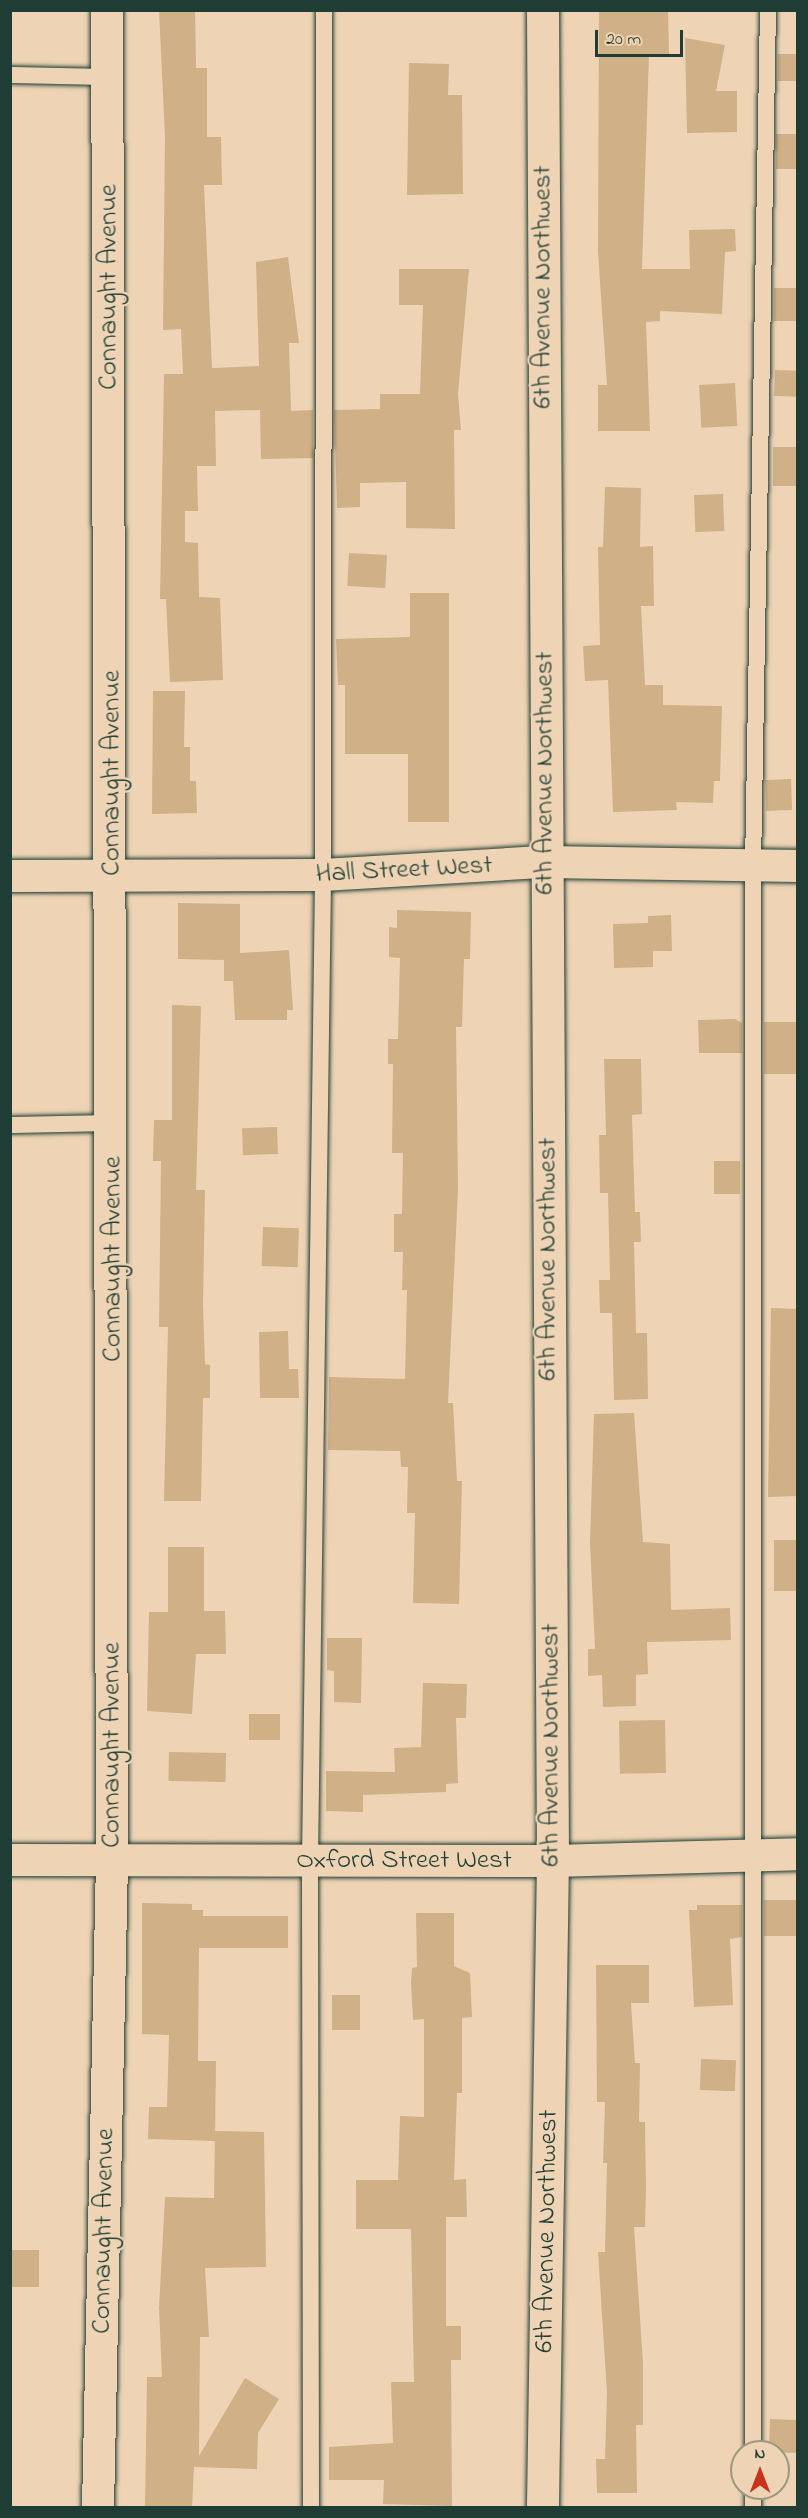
<!DOCTYPE html>
<html>
<head>
<meta charset="utf-8">
<style>
  body { margin:0 }
  #map { position:relative; width:808px; height:2518px; overflow:hidden; background:#eed4b5; font-family:"Indie Flower",sans-serif }
  div>[style] { position:absolute }
  .building>* { inset:0; background:#d0b087; transform-origin:0 0 }
  .roads { filter:drop-shadow(0 0 2px #1f3d34) drop-shadow(0 0 2px #1f3d34) }
  .service>* { height:16px; margin:-8px; padding:0 8px; transform-origin:8px; border-radius:8px; background:#eed4b5 }
  .minor>* { height:32px; margin:-16px; padding:0 16px; transform-origin:16px; border-radius:16px; background:#eed4b5 }
  span { translate:-50% -50%; white-space:nowrap; text-align:center; line-height:1.15; -webkit-text-stroke:4.5px #eed4b5; paint-order:stroke }
  .street-label { font-size:27px; color:#1f3d34 }
  .frame { position:absolute; inset:0; border:12px solid #1f3d34; pointer-events:none }
  .north { position:absolute; left:730px; top:2440px; width:60px; height:60px; box-sizing:border-box; background:#eed4b5; border:2px solid #9b9881; border-radius:50%; rotate:0deg; font-size:16px; font-weight:700; line-height:24px; text-align:center; color:#1f3d34 }
  .north::after { content:''; display:block; margin:auto; width:21px; height:27px; background:#c8321e; clip-path:polygon(50% 0,100% 100%,50% 72%,0 100%) }
  .scale { position:absolute; left:595px; top:30px; width:88px; height:27px; box-sizing:border-box; border:3px solid #1f3d34; border-top:0; padding-left:8px; font-size:18px; line-height:21px; white-space:nowrap; color:#1f3d34; -webkit-text-stroke:4px #eed4b5; paint-order:stroke }
</style>
</head>
<body>
<div id="map">
  <div class="building">
    <div style="clip-path:polygon(159px 10px,195px 10px,196px 68px,207px 68px,207px 137px,221px 137px,222px 185px,204px 185px,212px 368px,259px 366px,256px 262px,288px 257px,299px 343px,289px 343px,291px 411px,313px 410px,313px 458px,261px 459px,260px 410px,215px 411px,216px 466px,197px 466px,198px 511px,185px 511px,185px 542px,198px 543px,199px 597px,220px 598px,223px 680px,170px 682px,166px 599px,160px 599px,164px 374px,183px 374px,181px 329px,163px 330px,165px 137px)"></div>
    <div style="clip-path:polygon(599px 10px,668px 10px,669px 54px,649px 54px,642px 269px,690px 269px,689px 230px,735px 229px,736px 251px,725px 252px,722px 314px,660px 311px,660px 321px,646px 322px,650px 431px,598px 431px,598px 385px,607px 385px,598px 252px)"></div>
    <div style="clip-path:polygon(685px 38px,725px 45px,716px 91px,737px 91px,737px 132px,687px 133px)"></div>
    <div style="left:778px;top:54px;width:20px;height:27px"></div>
    <div style="clip-path:polygon(409px 63px,449px 64px,448px 95px,462px 95px,463px 194px,407px 195px)"></div>
    <div style="left:776px;top:134px;width:22px;height:35px"></div>
    <div style="clip-path:polygon(399px 269px,469px 269px,458px 394px,461px 430px,454px 430px,455px 529px,406px 528px,406px 482px,360px 483px,360px 507px,337px 508px,334px 410px,380px 409px,380px 394px,420px 394px,423px 305px,399px 305px)"></div>
    <div style="left:774px;top:288px;width:24px;height:33px"></div>
    <div style="left:775px;top:370px;width:23px;height:26px;rotate:2deg"></div>
    <div style="left:735px;top:383px;width:43px;height:36px;rotate:87deg"></div>
    <div style="left:798px;top:447px;width:39px;height:25px;rotate:90deg"></div>
    <div style="clip-path:polygon(605px 487px,641px 488px,640px 547px,653px 546px,654px 606px,641px 606px,645px 685px,663px 685px,663px 705px,722px 706px,720px 781px,714px 781px,713px 803px,676px 802px,677px 810px,613px 812px,608px 680px,585px 681px,583px 646px,600px 645px,598px 547px,603px 547px)"></div>
    <div style="left:723px;top:494px;width:37px;height:29px;rotate:88deg"></div>
    <div style="left:349px;top:553px;width:38px;height:33px;rotate:3deg"></div>
    <div style="clip-path:polygon(410px 593px,449px 593px,449px 822px,408px 822px,408px 754px,345px 754px,345px 685px,338px 685px,336px 639px,410px 637px)"></div>
    <div style="clip-path:polygon(153px 691px,185px 691px,184px 747px,190px 747px,190px 781px,196px 781px,197px 813px,152px 814px)"></div>
    <div style="left:791px;top:779px;width:31px;height:26px;rotate:88deg"></div>
    <div style="clip-path:polygon(178px 903px,240px 904px,240px 953px,289px 950px,293px 1010px,287px 1010px,287px 1020px,235px 1020px,233px 981px,224px 981px,224px 960px,178px 959px)"></div>
    <div style="clip-path:polygon(397px 910px,471px 912px,470px 959px,464px 959px,462px 1027px,456px 1027px,458px 1189px,448px 1403px,453px 1403px,457px 1481px,462px 1481px,459px 1604px,413px 1603px,415px 1513px,407px 1513px,408px 1467px,401px 1467px,400px 1451px,328px 1450px,329px 1377px,405px 1379px,407px 1290px,402px 1290px,403px 1252px,394px 1252px,394px 1214px,402px 1214px,403px 1153px,392px 1153px,393px 1064px,388px 1064px,388px 1039px,398px 1039px,400px 958px,389px 957px,389px 927px,397px 928px)"></div>
    <div style="clip-path:polygon(671px 915px,672px 951px,653px 951px,653px 967px,614px 968px,613px 924px,648px 923px,648px 916px)"></div>
    <div style="clip-path:polygon(172px 1005px,201px 1006px,196px 1190px,205px 1190px,203px 1304px,205px 1364px,210px 1365px,210px 1398px,203px 1398px,201px 1501px,164px 1501px,168px 1327px,159px 1327px,161px 1161px,153px 1161px,154px 1120px,172px 1120px)"></div>
    <div style="clip-path:polygon(735px 1019px,742px 1023px,742px 1053px,699px 1053px,698px 1020px)"></div>
    <div style="left:764px;top:1022px;width:34px;height:52px"></div>
    <div style="clip-path:polygon(604px 1059px,641px 1059px,642px 1114px,632px 1115px,635px 1212px,640px 1212px,641px 1242px,634px 1242px,636px 1333px,647px 1333px,648px 1399px,614px 1400px,612px 1313px,600px 1313px,599px 1280px,610px 1280px,608px 1193px,600px 1193px,599px 1135px,606px 1135px)"></div>
    <div style="left:277px;top:1127px;width:27px;height:35px;rotate:88deg"></div>
    <div style="left:714px;top:1161px;width:26px;height:33px"></div>
    <div style="left:263px;top:1227px;width:36px;height:39px;rotate:2deg"></div>
    <div style="clip-path:polygon(771px 1308px,797px 1309px,798px 1496px,768px 1497px)"></div>
    <div style="clip-path:polygon(288px 1331px,289px 1369px,298px 1369px,299px 1398px,260px 1398px,259px 1332px)"></div>
    <div style="clip-path:polygon(634px 1413px,643px 1542px,670px 1544px,671px 1610px,730px 1608px,731px 1640px,647px 1642px,648px 1674px,636px 1675px,636px 1706px,603px 1707px,602px 1675px,588px 1676px,588px 1649px,595px 1649px,590px 1543px,594px 1414px)"></div>
    <div style="left:798px;top:1540px;width:51px;height:24px;rotate:90deg"></div>
    <div style="clip-path:polygon(168px 1547px,204px 1547px,204px 1611px,225px 1611px,226px 1654px,196px 1654px,192px 1714px,147px 1711px,149px 1612px,168px 1612px)"></div>
    <div style="clip-path:polygon(327px 1638px,362px 1638px,361px 1703px,334px 1702px,334px 1671px,327px 1670px)"></div>
    <div style="clip-path:polygon(423px 1683px,467px 1684px,466px 1718px,456px 1718px,458px 1783px,446px 1784px,446px 1792px,363px 1795px,363px 1812px,326px 1811px,326px 1771px,395px 1772px,394px 1748px,421px 1747px)"></div>
    <div style="left:249px;top:1714px;width:31px;height:26px"></div>
    <div style="left:665px;top:1720px;width:53px;height:46px;rotate:89deg"></div>
    <div style="left:169px;top:1752px;width:57px;height:29px;rotate:1deg"></div>
    <div style="left:798px;top:1900px;width:36px;height:34px;rotate:90deg"></div>
    <div style="clip-path:polygon(142px 1903px,192px 1904px,192px 1910px,203px 1910px,203px 1916px,288px 1916px,288px 1948px,199px 1948px,198px 2061px,216px 2061px,215px 2141px,148px 2139px,149px 2107px,167px 2107px,169px 2035px,142px 2034px)"></div>
    <div style="clip-path:polygon(697px 1905px,742px 1905px,742px 1937px,730px 1939px,733px 2005px,694px 2007px,689px 1910px,697px 1910px)"></div>
    <div style="clip-path:polygon(416px 1913px,454px 1913px,454px 1966px,470px 1973px,472px 2017px,462px 2018px,462px 2093px,457px 2093px,454px 2180px,466px 2179px,467px 2217px,446px 2217px,446px 2326px,461px 2326px,461px 2360px,451px 2360px,452px 2506px,383px 2504px,384px 2480px,329px 2480px,329px 2447px,393px 2443px,391px 2382px,414px 2382px,411px 2229px,356px 2229px,356px 2180px,398px 2180px,400px 2116px,424px 2117px,424px 2019px,413px 2020px,411px 1983px,412px 1968px,417px 1967px)"></div>
    <div style="clip-path:polygon(596px 1965px,649px 1965px,649px 2003px,631px 2003px,635px 2063px,640px 2063px,639px 2122px,645px 2122px,646px 2188px,645px 2227px,634px 2227px,643px 2363px,643px 2425px,636px 2425px,637px 2493px,597px 2493px,596px 2459px,605px 2459px,607px 2393px,598px 2252px,605px 2252px,607px 2163px,603px 2163px,605px 2102px,597px 2102px)"></div>
    <div style="left:332px;top:1995px;width:28px;height:35px"></div>
    <div style="left:701px;top:2059px;width:35px;height:31px;rotate:2deg"></div>
    <div style="clip-path:polygon(215px 2131px,264px 2132px,266px 2267px,205px 2268px,209px 2337px,200px 2337px,199px 2456px,245px 2378px,279px 2399px,258px 2433px,257px 2469px,194px 2467px,192px 2508px,145px 2508px,147px 2377px,162px 2377px,159px 2308px,165px 2197px,214px 2198px)"></div>
    <div style="left:10px;top:2250px;width:29px;height:37px"></div>
    <div style="left:770px;top:2419px;width:28px;height:33px;rotate:2deg"></div>
  </div>
  <div class="roads">
    <div class="service">
      <div style="left:10px;top:75px;width:98px;rotate:1.2deg"></div>
      <div style="left:10px;top:1125px;width:103px;rotate:-1.1deg"></div>
      <div style="left:753px;top:2452px;width:1585px;rotate:-90deg"></div>
      <div style="left:753px;top:867px;width:857px;rotate:-89deg"></div>
      <div style="left:311px;top:2508px;width:648px;rotate:-90.09deg"></div>
      <div style="left:310px;top:1860px;width:985px;rotate:-89.24deg"></div>
      <div style="left:323px;top:875px;width:865px;rotate:-89.93deg"></div>
      <div style="left:753px;top:2508px;width:20px;rotate:-90deg"></div>
    </div>
    <div class="minor">
      <div style="left:543px;top:10px;width:1851px;rotate:89.69deg"></div>
      <div style="left:553px;top:1861px;width:647px;rotate:90.89deg"></div>
      <div style="left:10px;top:876px;width:313px;rotate:-0.2deg"></div>
      <div style="left:323px;top:875px;width:222px;rotate:-3.4deg"></div>
      <div style="left:545px;top:862px;width:253px;rotate:0.9deg"></div>
      <div style="left:10px;top:1860px;width:543px;rotate:0.11deg"></div>
      <div style="left:553px;top:1861px;width:245px;rotate:-1.6deg"></div>
      <div style="left:98px;top:2508px;width:648px;rotate:-88.76deg"></div>
      <div style="left:112px;top:1860px;width:1850px;rotate:-90.15deg"></div>
    </div>
  </div>
  <div class="street-label">
    <span style="left:109px;top:287px;rotate:-90deg">Connaught Avenue</span>
    <span style="left:543px;top:287px;rotate:-90deg">6th Avenue Northwest</span>
    <span style="left:112px;top:773px;rotate:-90deg">Connaught Avenue</span>
    <span style="left:545px;top:773px;rotate:-90deg">6th Avenue Northwest</span>
    <span style="left:404px;top:870px;rotate:-3deg">Hall Street West</span>
    <span style="left:113px;top:1259px;rotate:-90deg">Connaught Avenue</span>
    <span style="left:548px;top:1259px;rotate:-90deg">6th Avenue Northwest</span>
    <span style="left:112px;top:1745px;rotate:-90deg">Connaught Avenue</span>
    <span style="left:551px;top:1745px;rotate:-90deg">6th Avenue Northwest</span>
    <span style="left:404px;top:1861px">Oxford Street West</span>
    <span style="left:104px;top:2231px;rotate:-89deg">Connaught Avenue</span>
    <span style="left:547px;top:2231px;rotate:-89deg">6th Avenue Northwest</span>
  </div>
  <div class="frame"></div>
  <div class="north">N</div>
  <div class="scale">20 m</div>
</div>
</body>
</html>
